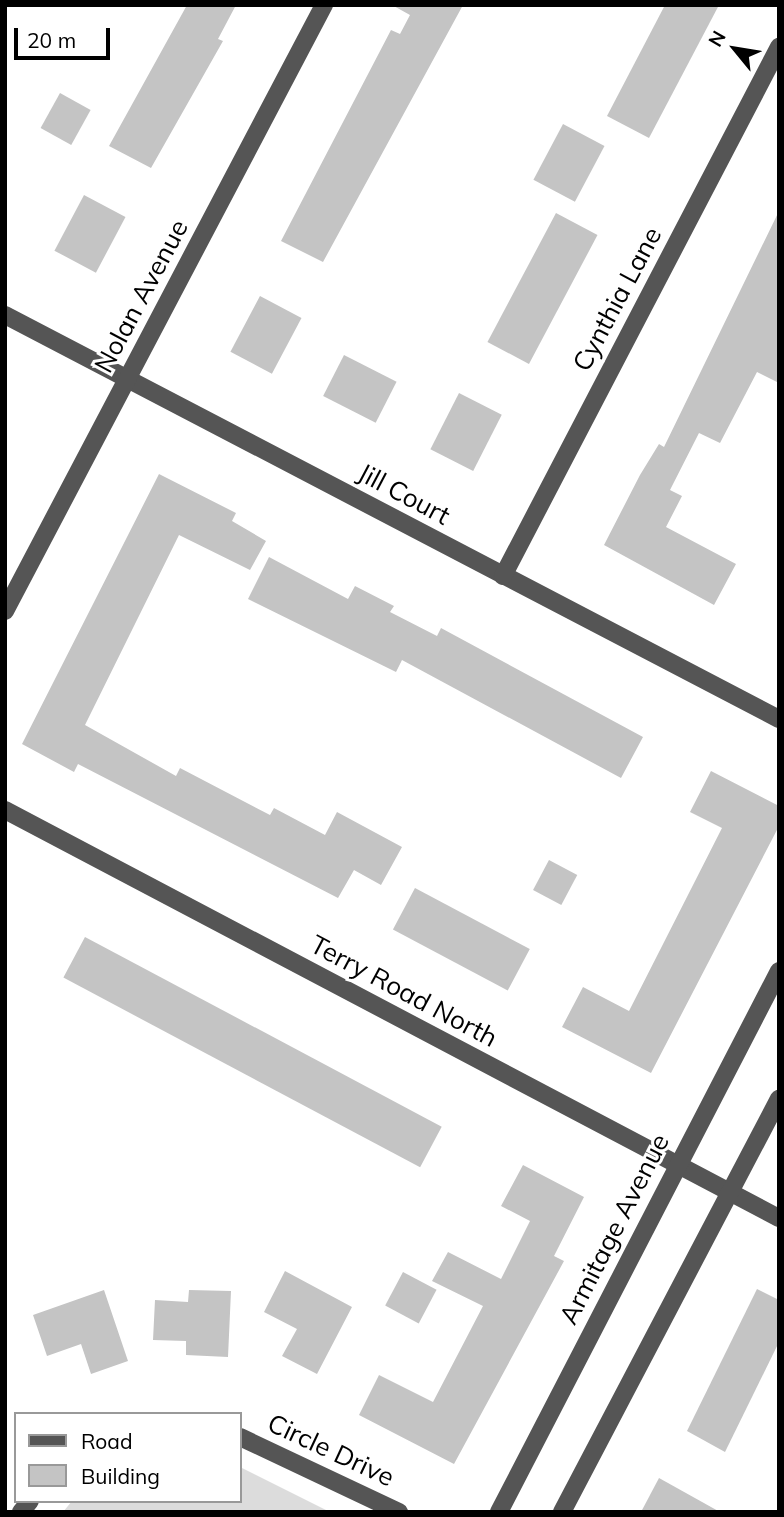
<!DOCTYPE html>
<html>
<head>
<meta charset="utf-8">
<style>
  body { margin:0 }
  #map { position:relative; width:784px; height:1517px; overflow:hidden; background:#fff; font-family:Mulish,sans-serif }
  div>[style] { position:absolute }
  .green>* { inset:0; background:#dcdcdc }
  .building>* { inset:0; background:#c4c4c4; transform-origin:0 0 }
  .minor>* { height:18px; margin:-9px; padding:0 9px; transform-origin:9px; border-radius:9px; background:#555 }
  span { translate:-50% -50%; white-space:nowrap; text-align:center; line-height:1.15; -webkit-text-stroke:6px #fff; paint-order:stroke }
  .street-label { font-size:26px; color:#000 }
  .frame { position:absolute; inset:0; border:7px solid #000; pointer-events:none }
  .legend { position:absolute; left:14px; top:1412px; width:228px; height:91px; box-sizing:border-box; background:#fff; border:2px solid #999; margin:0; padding:9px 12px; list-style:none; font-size:21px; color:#000 }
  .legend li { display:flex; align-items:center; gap:14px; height:35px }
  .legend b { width:35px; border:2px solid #999 }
  .north { position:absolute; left:700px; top:14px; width:70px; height:70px; -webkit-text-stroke:5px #fff; paint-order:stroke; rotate:300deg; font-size:19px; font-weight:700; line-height:28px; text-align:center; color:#000 }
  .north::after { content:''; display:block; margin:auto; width:24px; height:32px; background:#000; clip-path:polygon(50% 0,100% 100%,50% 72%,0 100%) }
  .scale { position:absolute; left:14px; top:28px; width:96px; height:32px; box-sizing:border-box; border:4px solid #000; border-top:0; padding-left:9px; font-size:21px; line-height:24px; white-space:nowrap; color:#000; -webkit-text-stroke:5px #fff; paint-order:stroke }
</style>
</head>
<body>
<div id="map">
  <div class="green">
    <div style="clip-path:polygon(240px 1467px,330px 1512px,63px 1512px,72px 1501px,240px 1501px)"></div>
  </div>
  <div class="building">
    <div style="clip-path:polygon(187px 5px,236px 5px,218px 39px,223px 41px,151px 168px,109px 146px)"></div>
    <div style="clip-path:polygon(392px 5px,463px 5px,323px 262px,281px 241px,391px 30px,400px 34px,410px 15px)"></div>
    <div style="clip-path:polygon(665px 5px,719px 5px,649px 138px,607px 116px)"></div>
    <div style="left:60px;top:93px;width:35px;height:40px;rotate:29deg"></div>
    <div style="left:563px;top:124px;width:47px;height:63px;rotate:28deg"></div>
    <div style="left:84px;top:195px;width:47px;height:63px;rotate:28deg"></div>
    <div style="clip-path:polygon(779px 211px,779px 383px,757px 372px,720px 443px,699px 433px,670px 490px,682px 496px,666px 527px,736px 564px,714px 605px,604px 545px,640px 475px,659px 444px,664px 447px)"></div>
    <div style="left:556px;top:213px;width:47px;height:146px;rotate:28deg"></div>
    <div style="left:260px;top:296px;width:47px;height:63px;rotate:28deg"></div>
    <div style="left:344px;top:355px;width:59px;height:46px;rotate:27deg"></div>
    <div style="left:459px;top:393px;width:48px;height:63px;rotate:27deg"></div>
    <div style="clip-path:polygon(159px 474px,236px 513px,232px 521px,266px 541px,250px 570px,179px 535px,85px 725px,176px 776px,180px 768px,270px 815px,274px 808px,325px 835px,337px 812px,402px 847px,381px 885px,354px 870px,338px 898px,78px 764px,74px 772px,22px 744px)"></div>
    <div style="clip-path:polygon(269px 557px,348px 599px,355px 586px,394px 606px,390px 612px,437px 636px,441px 628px,643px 737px,621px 778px,402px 660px,396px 672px,248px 599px)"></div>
    <div style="clip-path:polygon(711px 771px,779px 806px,779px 826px,651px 1073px,562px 1027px,583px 987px,629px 1011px,722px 828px,690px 812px)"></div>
    <div style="left:549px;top:860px;width:32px;height:34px;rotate:28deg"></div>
    <div style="left:415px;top:888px;width:130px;height:47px;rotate:28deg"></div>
    <div style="left:85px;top:937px;width:404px;height:46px;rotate:28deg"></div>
    <div style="clip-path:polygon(523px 1165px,584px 1197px,554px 1256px,564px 1261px,454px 1464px,359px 1415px,379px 1375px,433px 1402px,483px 1306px,432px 1281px,448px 1252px,501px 1279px,530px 1221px,501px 1206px)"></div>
    <div style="clip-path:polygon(285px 1271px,352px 1307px,317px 1374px,282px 1356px,297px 1329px,264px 1312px)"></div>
    <div style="left:403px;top:1272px;width:38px;height:38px;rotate:28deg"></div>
    <div style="clip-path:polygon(757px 1289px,779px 1300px,779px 1342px,725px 1452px,687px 1431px)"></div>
    <div style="clip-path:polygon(104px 1290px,128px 1361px,91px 1374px,81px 1344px,47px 1356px,33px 1315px)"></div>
    <div style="clip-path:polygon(189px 1290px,231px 1291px,228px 1357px,186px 1355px,186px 1341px,153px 1340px,155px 1300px,188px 1302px)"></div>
    <div style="clip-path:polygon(659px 1478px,720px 1512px,641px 1512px)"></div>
  </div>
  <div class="minor">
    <div style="left:5px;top:315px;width:873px;rotate:27.56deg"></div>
    <div style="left:503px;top:576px;width:597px;rotate:-62.45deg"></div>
    <div style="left:5px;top:611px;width:685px;rotate:-62.24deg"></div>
    <div style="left:5px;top:810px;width:875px;rotate:27.8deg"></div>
    <div style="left:240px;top:1437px;width:176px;rotate:25.3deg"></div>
    <div style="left:21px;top:1512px;width:14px;rotate:-51deg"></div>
    <div style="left:499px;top:1512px;width:609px;rotate:-62.64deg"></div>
    <div style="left:562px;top:1512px;width:467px;rotate:-62.3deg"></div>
  </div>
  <div class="street-label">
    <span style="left:141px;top:296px;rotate:-62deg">Nolan Avenue</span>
    <span style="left:617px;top:299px;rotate:-62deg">Cynthia Lane</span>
    <span style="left:404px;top:494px;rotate:28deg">Jill Court</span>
    <span style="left:404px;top:991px;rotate:28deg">Terry Road North</span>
    <span style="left:614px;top:1229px;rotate:-63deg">Armitage Avenue</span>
    <span style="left:331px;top:1450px;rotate:25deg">Circle Drive</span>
  </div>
  <div class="frame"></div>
  <ul class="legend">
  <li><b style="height:9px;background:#555"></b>Road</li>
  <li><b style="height:19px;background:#c4c4c4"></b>Building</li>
  </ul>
  <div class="north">N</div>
  <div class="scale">20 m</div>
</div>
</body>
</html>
